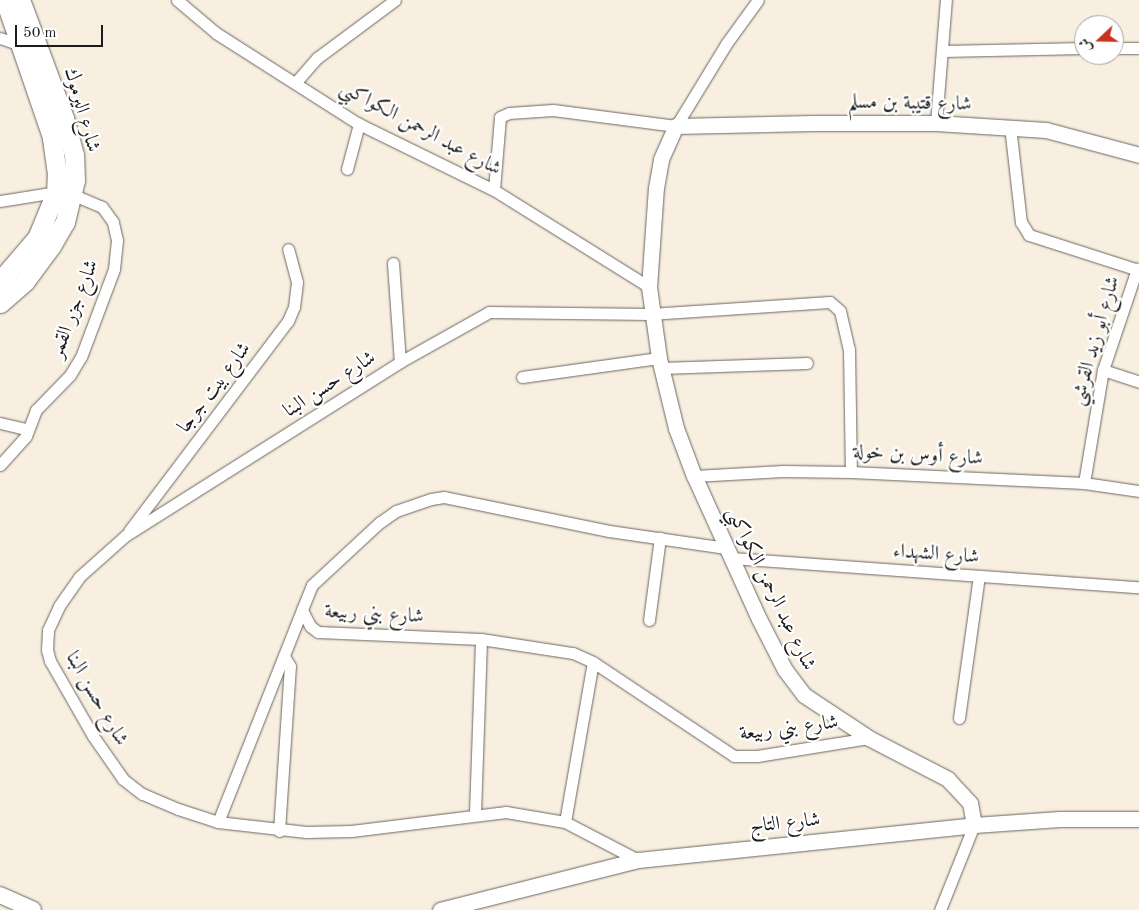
<!DOCTYPE html>
<html>
<head>
<meta charset="utf-8">
<style>
  body { margin:0 }
  #map { position:relative; width:1139px; height:910px; overflow:hidden; background:#f8efe0; font-family:"Old Standard TT",Amiri,serif }
  div>[style] { position:absolute }
  .roads { filter:drop-shadow(0 0 1px #696661) drop-shadow(0 0 1px #696661) }
  .minor>* { height:11px; margin:-5.5px; padding:0 5.5px; transform-origin:5.5px; border-radius:5.5px; background:#fff }
  .tertiary>* { height:15px; margin:-7.5px; padding:0 7.5px; transform-origin:7.5px; border-radius:7.5px; background:#fff }
  .secondary>* { height:16px; margin:-8px; padding:0 8px; transform-origin:8px; border-radius:8px; background:#fff }
  .trunk>* { height:19px; margin:-9.5px; padding:0 9.5px; transform-origin:9.5px; border-radius:9.5px; background:#fff }
  span { translate:-50% -50%; white-space:nowrap; text-align:center; line-height:1.15; -webkit-text-stroke:4.5px #fff; paint-order:stroke }
  .street-label { font-size:20px; color:#1c1c1c }
  .north { position:absolute; left:1074px; top:15px; width:50px; height:50px; box-sizing:border-box; background:#fff; border:1px solid #a4a4a4; border-radius:50%; rotate:249deg; font-size:14px; font-weight:700; line-height:20px; text-align:center; color:#1c1c1c }
  .north::after { content:''; display:block; margin:auto; width:18px; height:22px; background:#c8321e; clip-path:polygon(50% 0,100% 100%,50% 72%,0 100%) }
  .scale { position:absolute; left:15px; top:25px; width:88px; height:22px; box-sizing:border-box; border:2px solid #1c1c1c; border-top:0; padding-left:6px; font-size:15px; line-height:18px; white-space:nowrap; color:#1c1c1c; -webkit-text-stroke:4px #fff; paint-order:stroke }
</style>
</head>
<body>
<div id="map">
  <div class="roads">
    <div class="minor">
      <div style="left:177px;top:0;width:51px;rotate:40.2deg"></div>
      <div style="left:216px;top:33px;width:169px;rotate:32.5deg"></div>
      <div style="left:359px;top:124px;width:150px;rotate:26.1deg"></div>
      <div style="left:494px;top:190px;width:183px;rotate:32deg"></div>
      <div style="left:0;top:38px;width:21px;rotate:19deg"></div>
      <div style="left:1114px;top:48px;width:25px"></div>
      <div style="left:943px;top:51px;width:141px;rotate:-1.2deg"></div>
      <div style="left:296px;top:82px;width:32px;rotate:-49deg"></div>
      <div style="left:317px;top:58px;width:97px;rotate:-36.6deg"></div>
      <div style="left:936px;top:123px;width:123px;rotate:-85.4deg"></div>
      <div style="left:1010px;top:126px;width:97px;rotate:83.5deg"></div>
      <div style="left:1021px;top:222px;width:15px;rotate:58deg"></div>
      <div style="left:1029px;top:235px;width:115px;rotate:17.7deg"></div>
      <div style="left:347px;top:169px;width:47px;rotate:-75.1deg"></div>
      <div style="left:494px;top:190px;width:73px;rotate:-85.3deg"></div>
      <div style="left:500px;top:117px;width:10px;rotate:-24deg"></div>
      <div style="left:509px;top:113px;width:44px;rotate:-3.9deg"></div>
      <div style="left:553px;top:110px;width:124px;rotate:7.4deg"></div>
      <div style="left:676px;top:126px;width:96px;rotate:-58.6deg"></div>
      <div style="left:726px;top:44px;width:54px;rotate:-54deg"></div>
      <div style="left:0;top:201px;width:57px;rotate:-9.1deg"></div>
      <div style="left:393px;top:263px;width:99px;rotate:86deg"></div>
      <div style="left:661px;top:368px;width:146px;rotate:-2deg"></div>
      <div style="left:1103px;top:370px;width:38px;rotate:18deg"></div>
      <div style="left:522px;top:377px;width:138px;rotate:-7.9deg"></div>
      <div style="left:0;top:423px;width:28px;rotate:13deg"></div>
      <div style="left:0;top:465px;width:39px;rotate:-48deg"></div>
      <div style="left:26px;top:436px;width:28px;rotate:-69deg"></div>
      <div style="left:36px;top:410px;width:49px;rotate:-45.8deg"></div>
      <div style="left:70px;top:375px;width:21px;rotate:-59deg"></div>
      <div style="left:81px;top:357px;width:94px;rotate:-69.4deg"></div>
      <div style="left:114px;top:269px;width:29px;rotate:-84deg"></div>
      <div style="left:117px;top:240px;width:18px;rotate:-103deg"></div>
      <div style="left:113px;top:222px;width:19px;rotate:-126deg"></div>
      <div style="left:102px;top:207px;width:33px;rotate:-157deg"></div>
      <div style="left:694px;top:476px;width:89px;rotate:-3.2deg"></div>
      <div style="left:783px;top:471px;width:68px;rotate:0.8deg"></div>
      <div style="left:851px;top:472px;width:233px;rotate:2.7deg"></div>
      <div style="left:1084px;top:483px;width:56px;rotate:8.3deg"></div>
      <div style="left:1084px;top:483px;width:115px;rotate:-80.5deg"></div>
      <div style="left:1103px;top:370px;width:107px;rotate:-71.4deg"></div>
      <div style="left:129px;top:531px;width:263px;rotate:-52.9deg"></div>
      <div style="left:288px;top:321px;width:15px;rotate:-67deg"></div>
      <div style="left:294px;top:307px;width:25px;rotate:-83deg"></div>
      <div style="left:297px;top:282px;width:34px;rotate:-105deg"></div>
      <div style="left:726px;top:548px;width:118px;rotate:-171.7deg"></div>
      <div style="left:609px;top:531px;width:168px;rotate:-168.4deg"></div>
      <div style="left:444px;top:497px;width:13px;rotate:171deg"></div>
      <div style="left:431px;top:499px;width:37px;rotate:161deg"></div>
      <div style="left:396px;top:511px;width:19px;rotate:145deg"></div>
      <div style="left:380px;top:522px;width:93px;rotate:137.2deg"></div>
      <div style="left:312px;top:585px;width:27px;rotate:112deg"></div>
      <div style="left:302px;top:610px;width:18px;rotate:63deg"></div>
      <div style="left:310px;top:626px;width:10px;rotate:37deg"></div>
      <div style="left:318px;top:632px;width:163px;rotate:2.5deg"></div>
      <div style="left:481px;top:639px;width:93px;rotate:8.7deg"></div>
      <div style="left:573px;top:653px;width:22px;rotate:24deg"></div>
      <div style="left:593px;top:662px;width:169px;rotate:33.7deg"></div>
      <div style="left:734px;top:756px;width:23px"></div>
      <div style="left:757px;top:756px;width:113px;rotate:-9.1deg"></div>
      <div style="left:730px;top:558px;width:410px;rotate:4.1deg"></div>
      <div style="left:649px;top:620px;width:83px;rotate:-82.4deg"></div>
      <div style="left:959px;top:718px;width:143px;rotate:-82deg"></div>
      <div style="left:475px;top:813px;width:174px;rotate:-88deg"></div>
      <div style="left:218px;top:822px;width:228px;rotate:-68.4deg"></div>
      <div style="left:565px;top:822px;width:162px;rotate:-80.1deg"></div>
      <div style="left:279px;top:831px;width:165px;rotate:-86.2deg"></div>
      <div style="left:290px;top:666px;width:12px;rotate:-121deg"></div>
      <div style="left:638px;top:860px;width:82px;rotate:-152.5deg"></div>
      <div style="left:565px;top:822px;width:60px;rotate:-170.4deg"></div>
      <div style="left:506px;top:812px;width:156px;rotate:173deg"></div>
      <div style="left:351px;top:831px;width:45px;rotate:178.7deg"></div>
      <div style="left:306px;top:832px;width:89px;rotate:-173.5deg"></div>
      <div style="left:218px;top:822px;width:42px;rotate:-162deg"></div>
      <div style="left:178px;top:809px;width:39px;rotate:-157deg"></div>
      <div style="left:142px;top:794px;width:24px;rotate:-142deg"></div>
      <div style="left:123px;top:779px;width:52px;rotate:-124.9deg"></div>
      <div style="left:93px;top:736px;width:86px;rotate:-119.8deg"></div>
      <div style="left:50px;top:661px;width:11px;rotate:-105deg"></div>
      <div style="left:47px;top:650px;width:20px;rotate:-87deg"></div>
      <div style="left:48px;top:630px;width:26px;rotate:-65deg"></div>
      <div style="left:59px;top:606px;width:35px;rotate:-55deg"></div>
      <div style="left:79px;top:577px;width:62px;rotate:-41.7deg"></div>
      <div style="left:125px;top:536px;width:325px;rotate:-32.3deg"></div>
      <div style="left:400px;top:362px;width:102px;rotate:-29.3deg"></div>
      <div style="left:489px;top:312px;width:161px;rotate:0.7deg"></div>
      <div style="left:650px;top:314px;width:180px;rotate:-3.8deg"></div>
      <div style="left:830px;top:302px;width:13px;rotate:42deg"></div>
      <div style="left:840px;top:311px;width:39px;rotate:77deg"></div>
      <div style="left:849px;top:349px;width:123px;rotate:89.1deg"></div>
      <div style="left:940px;top:910px;width:92px;rotate:-68.2deg"></div>
    </div>
    <div class="tertiary">
      <div style="left:974px;top:825px;width:22px;rotate:-100deg"></div>
      <div style="left:970px;top:803px;width:33px;rotate:-133deg"></div>
      <div style="left:948px;top:779px;width:89px;rotate:-152.6deg"></div>
      <div style="left:869px;top:738px;width:78px;rotate:-146.5deg"></div>
      <div style="left:804px;top:695px;width:31px;rotate:-127deg"></div>
      <div style="left:785px;top:670px;width:57px;rotate:-117deg"></div>
      <div style="left:759px;top:619px;width:157px;rotate:-114.4deg"></div>
      <div style="left:694px;top:476px;width:51px;rotate:-110.6deg"></div>
      <div style="left:676px;top:428px;width:72px;rotate:-103.7deg"></div>
      <div style="left:659px;top:358px;width:72px;rotate:-98deg"></div>
      <div style="left:649px;top:287px;width:99px;rotate:-86deg"></div>
      <div style="left:656px;top:188px;width:29px;rotate:-80deg"></div>
      <div style="left:661px;top:159px;width:36px;rotate:-66deg"></div>
      <div style="left:676px;top:126px;width:137px;rotate:-1.3deg"></div>
      <div style="left:813px;top:123px;width:123px"></div>
      <div style="left:936px;top:123px;width:110px;rotate:3.6deg"></div>
      <div style="left:1046px;top:130px;width:96px;rotate:15deg"></div>
      <div style="left:440px;top:910px;width:204px;rotate:-14.2deg"></div>
      <div style="left:638px;top:860px;width:338px;rotate:-5.9deg"></div>
      <div style="left:974px;top:825px;width:86px;rotate:-4deg"></div>
      <div style="left:1060px;top:819px;width:79px"></div>
    </div>
    <div class="secondary">
      <div style="left:0;top:895px;width:36px;rotate:24deg"></div>
    </div>
    <div class="trunk">
      <div style="left:0;top:281px;width:57px;rotate:-49.3deg"></div>
      <div style="left:37px;top:238px;width:50px;rotate:-67.6deg"></div>
      <div style="left:56px;top:192px;width:18px;rotate:-87deg"></div>
      <div style="left:57px;top:174px;width:37px;rotate:-98deg"></div>
      <div style="left:52px;top:137px;width:145px;rotate:-108.9deg"></div>
      <div style="left:0;top:303px;width:33px;rotate:-41deg"></div>
      <div style="left:25px;top:281px;width:44px;rotate:-53.4deg"></div>
      <div style="left:51px;top:246px;width:28px;rotate:-60deg"></div>
      <div style="left:65px;top:222px;width:43px;rotate:-76.6deg"></div>
      <div style="left:75px;top:180px;width:25px;rotate:-92deg"></div>
      <div style="left:74px;top:155px;width:38px;rotate:-105deg"></div>
      <div style="left:64px;top:118px;width:126px;rotate:-110.4deg"></div>
    </div>
  </div>
  <div class="street-label">
    <span style="left:910px;top:104px;rotate:1deg">شارع قتيبة بن مسلم</span>
    <span style="left:81px;top:110px;rotate:74deg">شارع اليرموك</span>
    <span style="left:420px;top:129px;rotate:28deg">شارع عبد الرحمن الكواكبي</span>
    <span style="left:75px;top:309px;rotate:-69deg">شارع جزر القمر</span>
    <span style="left:1096px;top:341px;rotate:-74deg">شارع أبو زيد القرشي</span>
    <span style="left:330px;top:385px;rotate:-33deg">شارع حسن البنا</span>
    <span style="left:215px;top:388px;rotate:-53deg">شارع بيت جرجا</span>
    <span style="left:918px;top:456px;rotate:3deg">شارع أوس بن خولة</span>
    <span style="left:936px;top:555px;rotate:4deg">شارع الشهداء</span>
    <span style="left:770px;top:589px;rotate:64deg">شارع عبد الرحمن الكواكبي</span>
    <span style="left:374px;top:615px;rotate:3deg">شارع بني ربيعة</span>
    <span style="left:96px;top:699px;rotate:60deg">شارع حسن البنا</span>
    <span style="left:789px;top:729px;rotate:-7deg">شارع بني ربيعة</span>
    <span style="left:785px;top:824px;rotate:-6deg">شارع التاج</span>
  </div>
  <div class="north">ش</div>
  <div class="scale">50 m</div>
</div>
</body>
</html>
